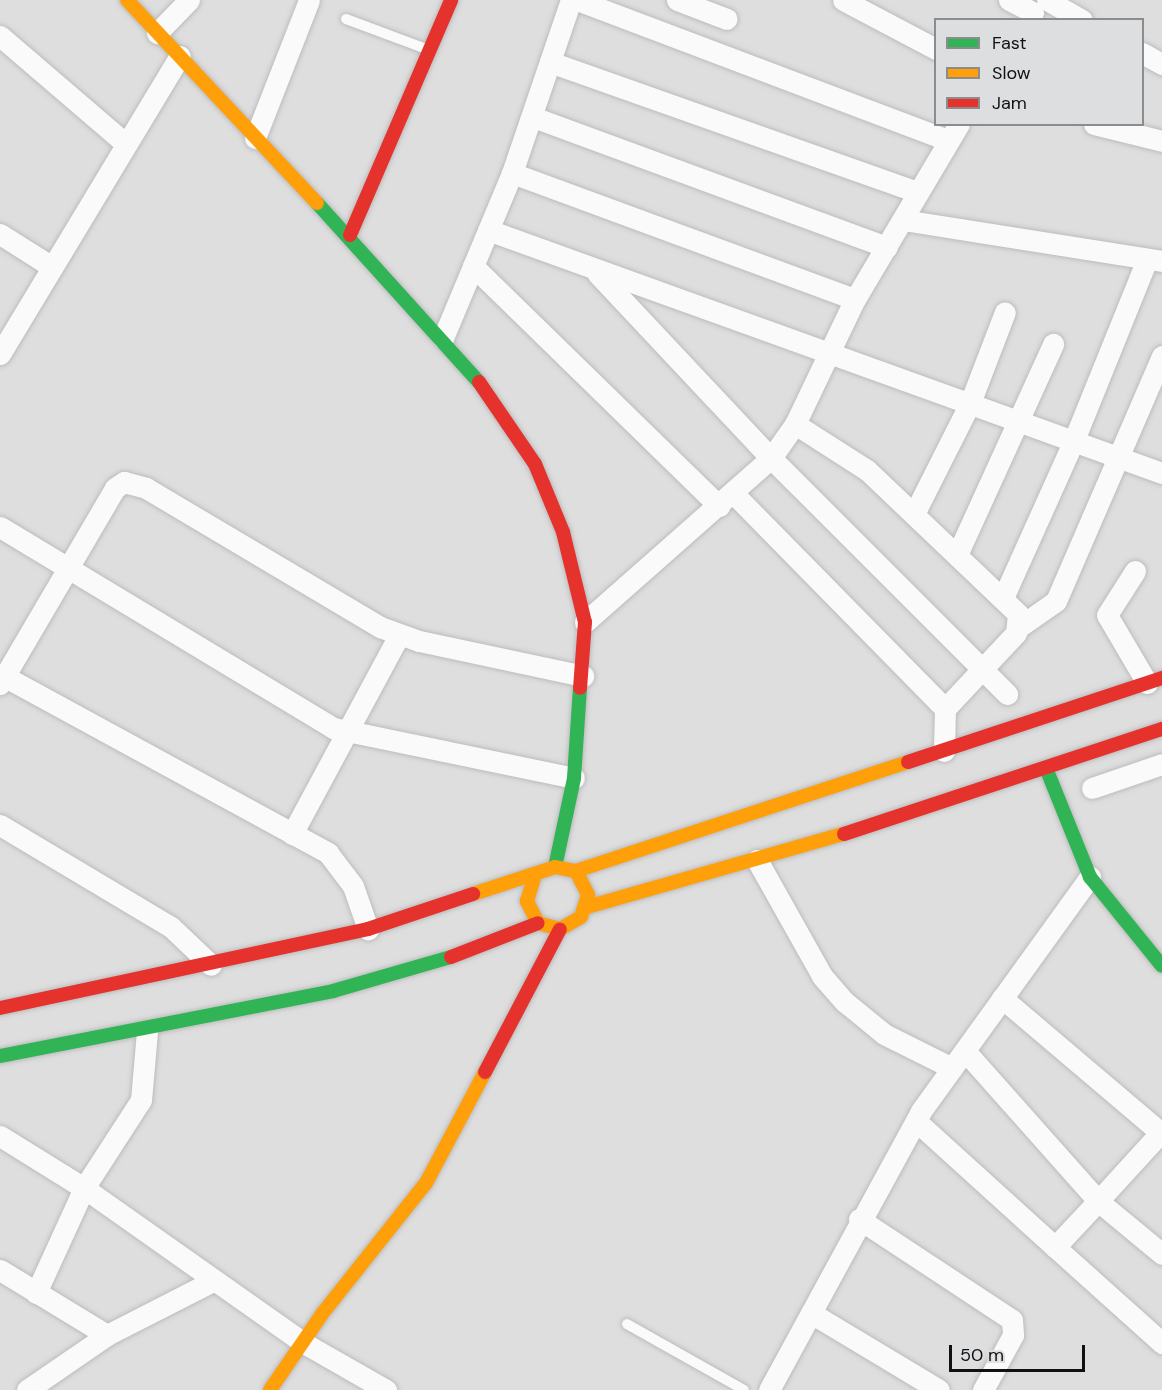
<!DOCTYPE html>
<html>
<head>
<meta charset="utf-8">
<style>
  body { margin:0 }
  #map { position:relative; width:1162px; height:1390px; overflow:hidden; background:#dededf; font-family:"DM Sans",sans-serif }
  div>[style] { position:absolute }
  .roads { filter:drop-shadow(0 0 2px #bcbcbd) drop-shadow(0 0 2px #bcbcbd) }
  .lane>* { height:10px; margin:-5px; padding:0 5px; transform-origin:5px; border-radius:5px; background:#fafafa }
  .street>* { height:21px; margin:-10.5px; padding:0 10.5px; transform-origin:10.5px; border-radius:10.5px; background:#fafafa }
  .fast>* { height:14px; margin:-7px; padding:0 7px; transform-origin:7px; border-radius:7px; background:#30b455 }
  .slow>* { height:14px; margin:-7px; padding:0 7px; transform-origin:7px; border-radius:7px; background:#ff9f0a }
  .jam>* { height:14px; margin:-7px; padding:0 7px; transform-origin:7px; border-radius:7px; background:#e5322d }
  span { translate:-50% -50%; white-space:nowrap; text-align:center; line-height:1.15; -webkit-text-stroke:4.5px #dddee0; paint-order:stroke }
  .legend { position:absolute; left:934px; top:18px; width:210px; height:108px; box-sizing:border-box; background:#dddee0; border:2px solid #8b8c8e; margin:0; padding:8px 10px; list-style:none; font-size:18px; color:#111112 }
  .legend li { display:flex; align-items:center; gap:12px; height:30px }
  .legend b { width:30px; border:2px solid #8b8c8e }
  .scale { position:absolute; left:949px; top:1345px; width:136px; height:27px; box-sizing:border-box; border:3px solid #111112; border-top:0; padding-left:8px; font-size:18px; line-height:21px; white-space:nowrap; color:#111112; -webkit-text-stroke:4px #dddee0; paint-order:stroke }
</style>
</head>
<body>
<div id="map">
  <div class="roads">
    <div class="lane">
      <div style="left:346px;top:19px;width:89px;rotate:20.5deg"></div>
      <div style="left:627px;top:1324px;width:134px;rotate:29.4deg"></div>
    </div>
    <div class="street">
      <div style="left:577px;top:0;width:397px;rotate:20.7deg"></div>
      <div style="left:677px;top:0;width:53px;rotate:20.8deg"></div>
      <div style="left:843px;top:0;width:105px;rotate:27.8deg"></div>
      <div style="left:1009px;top:0;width:27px;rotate:27deg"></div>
      <div style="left:1047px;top:0;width:40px;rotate:29.7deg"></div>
      <div style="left:157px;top:33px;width:46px;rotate:-45.9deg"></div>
      <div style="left:0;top:36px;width:166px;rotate:40.6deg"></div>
      <div style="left:1142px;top:53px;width:23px;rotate:29deg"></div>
      <div style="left:550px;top:62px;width:390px;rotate:19.5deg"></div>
      <div style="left:533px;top:117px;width:377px;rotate:20.2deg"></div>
      <div style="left:1094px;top:124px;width:70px;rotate:14deg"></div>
      <div style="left:255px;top:138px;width:148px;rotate:-68.6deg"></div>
      <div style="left:512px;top:173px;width:365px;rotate:20.2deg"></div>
      <div style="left:903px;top:220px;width:262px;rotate:9deg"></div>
      <div style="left:488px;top:230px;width:716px;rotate:19.83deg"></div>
      <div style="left:0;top:234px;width:62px;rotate:32.4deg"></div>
      <div style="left:473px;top:266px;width:344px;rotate:44.3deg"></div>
      <div style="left:597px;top:273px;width:254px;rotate:46.8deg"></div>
      <div style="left:771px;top:458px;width:334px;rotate:45deg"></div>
      <div style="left:443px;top:338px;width:179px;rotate:-67.3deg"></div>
      <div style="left:512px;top:173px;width:183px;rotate:-71.2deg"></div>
      <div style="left:0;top:354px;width:348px;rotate:-58.9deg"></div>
      <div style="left:795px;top:424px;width:85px;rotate:32.6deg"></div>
      <div style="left:867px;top:470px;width:209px;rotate:43.6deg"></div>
      <div style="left:1018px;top:614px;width:19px;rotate:96deg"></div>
      <div style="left:1016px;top:633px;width:104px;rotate:133.1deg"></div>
      <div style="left:945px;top:709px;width:42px;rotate:91.4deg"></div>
      <div style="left:734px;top:494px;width:301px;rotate:45.5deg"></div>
      <div style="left:914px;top:514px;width:124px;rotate:-63.2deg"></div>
      <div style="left:970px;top:403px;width:97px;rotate:-69deg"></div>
      <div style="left:0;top:527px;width:389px;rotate:31.1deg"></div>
      <div style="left:333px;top:728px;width:246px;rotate:11.7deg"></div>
      <div style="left:957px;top:555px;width:232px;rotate:-65.5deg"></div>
      <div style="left:1135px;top:571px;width:52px;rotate:122.5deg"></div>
      <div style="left:1107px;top:615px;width:79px;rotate:59.5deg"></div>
      <div style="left:1003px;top:598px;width:173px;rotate:-65.8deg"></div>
      <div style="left:1074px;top:440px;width:195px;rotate:-68deg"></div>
      <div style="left:585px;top:622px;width:248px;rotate:-41.4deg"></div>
      <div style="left:771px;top:458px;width:42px;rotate:-54.8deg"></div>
      <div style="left:795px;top:424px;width:139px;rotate:-64.4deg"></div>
      <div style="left:855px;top:299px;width:204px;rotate:-59.3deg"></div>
      <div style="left:1019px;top:627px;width:45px;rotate:-35.1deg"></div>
      <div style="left:1056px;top:601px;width:267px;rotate:-66.6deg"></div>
      <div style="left:0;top:674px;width:374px;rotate:28.6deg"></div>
      <div style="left:328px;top:853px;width:41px;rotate:52.9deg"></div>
      <div style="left:353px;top:886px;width:46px;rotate:70.8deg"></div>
      <div style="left:0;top:684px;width:227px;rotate:-59.6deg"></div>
      <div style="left:115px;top:488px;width:11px;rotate:-34deg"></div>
      <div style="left:124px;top:482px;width:23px;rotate:15deg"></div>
      <div style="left:146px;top:488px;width:272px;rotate:30.7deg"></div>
      <div style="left:380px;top:627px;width:41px;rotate:19.7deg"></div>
      <div style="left:419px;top:641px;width:168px;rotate:12deg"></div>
      <div style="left:1092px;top:788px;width:74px;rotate:-18.9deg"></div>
      <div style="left:0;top:825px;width:199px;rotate:30.8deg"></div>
      <div style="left:171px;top:927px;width:55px;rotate:43.5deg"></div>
      <div style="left:292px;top:834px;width:226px;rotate:-61.7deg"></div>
      <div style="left:757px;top:860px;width:133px;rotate:60.7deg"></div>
      <div style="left:822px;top:976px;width:35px;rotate:49deg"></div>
      <div style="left:845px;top:1002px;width:50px;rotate:39.4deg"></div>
      <div style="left:884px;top:1034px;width:76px;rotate:26.6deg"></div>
      <div style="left:1002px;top:998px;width:209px;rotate:40.3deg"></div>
      <div style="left:965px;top:1051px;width:200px;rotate:48.4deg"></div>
      <div style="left:1098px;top:1201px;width:95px;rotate:-47.6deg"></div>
      <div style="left:916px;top:1121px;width:188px;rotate:42.2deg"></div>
      <div style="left:1055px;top:1247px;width:63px;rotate:-46.9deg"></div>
      <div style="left:1098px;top:1201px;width:83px;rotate:39.6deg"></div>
      <div style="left:0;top:1136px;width:99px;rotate:31.8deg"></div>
      <div style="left:84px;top:1188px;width:267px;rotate:35.2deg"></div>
      <div style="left:302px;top:1342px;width:97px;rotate:29.7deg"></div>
      <div style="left:859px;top:1219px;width:183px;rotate:33.4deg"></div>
      <div style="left:1012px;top:1320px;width:15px;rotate:86deg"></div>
      <div style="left:1013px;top:1335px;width:63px;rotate:118.6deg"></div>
      <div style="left:1055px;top:1247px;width:144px;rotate:41.9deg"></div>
      <div style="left:0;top:1270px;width:125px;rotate:31.3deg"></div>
      <div style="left:36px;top:1293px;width:115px;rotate:-65.4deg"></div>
      <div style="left:84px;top:1188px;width:105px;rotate:-57.1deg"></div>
      <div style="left:141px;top:1100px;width:69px;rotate:-85deg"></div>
      <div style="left:811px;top:1313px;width:149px;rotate:31deg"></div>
      <div style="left:27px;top:1390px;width:97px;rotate:-34.5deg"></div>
      <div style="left:107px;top:1335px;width:119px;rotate:-27deg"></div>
      <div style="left:769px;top:1390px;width:318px;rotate:-61.4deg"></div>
      <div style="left:921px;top:1111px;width:289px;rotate:-54.2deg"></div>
    </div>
    <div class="fast">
      <div style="left:317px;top:203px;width:241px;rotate:47.9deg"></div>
      <div style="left:1046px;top:768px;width:118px;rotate:68deg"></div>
      <div style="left:1090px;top:877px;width:114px;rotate:51deg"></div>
      <div style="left:555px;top:867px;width:91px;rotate:-77.9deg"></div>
      <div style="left:574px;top:778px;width:90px;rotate:-86.2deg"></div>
      <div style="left:0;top:1056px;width:339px;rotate:-11deg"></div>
      <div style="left:333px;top:991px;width:123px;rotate:-16.1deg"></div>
    </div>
    <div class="slow">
      <div style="left:127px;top:0;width:278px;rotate:46.9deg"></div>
      <div style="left:576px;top:871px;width:349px;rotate:-18.2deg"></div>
      <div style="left:473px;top:894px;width:86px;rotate:-18.2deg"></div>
      <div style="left:555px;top:867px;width:21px;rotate:11deg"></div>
      <div style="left:576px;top:871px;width:27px;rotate:63deg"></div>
      <div style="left:588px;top:895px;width:23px;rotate:108deg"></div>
      <div style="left:581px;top:917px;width:24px;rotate:150deg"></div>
      <div style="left:560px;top:929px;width:23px;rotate:-165deg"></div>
      <div style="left:538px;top:923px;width:25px;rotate:-117deg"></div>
      <div style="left:527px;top:901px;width:24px;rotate:-73deg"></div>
      <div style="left:587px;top:907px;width:267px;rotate:-15.9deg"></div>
      <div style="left:270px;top:1390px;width:92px;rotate:-55.6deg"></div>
      <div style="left:322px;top:1314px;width:167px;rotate:-51.6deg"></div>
      <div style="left:426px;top:1183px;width:126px;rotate:-62deg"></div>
    </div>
    <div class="jam">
      <div style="left:350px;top:235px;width:256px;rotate:-66.7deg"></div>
      <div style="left:479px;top:382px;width:99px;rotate:55.7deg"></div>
      <div style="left:535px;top:464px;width:74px;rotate:67.6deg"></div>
      <div style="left:563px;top:532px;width:93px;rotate:76.3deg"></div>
      <div style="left:585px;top:622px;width:66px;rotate:94.3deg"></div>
      <div style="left:908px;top:762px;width:268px;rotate:-18.3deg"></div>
      <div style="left:844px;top:834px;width:335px;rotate:-18.3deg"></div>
      <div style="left:451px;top:957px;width:93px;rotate:-21.3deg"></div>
      <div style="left:0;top:1008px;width:376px;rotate:-12.1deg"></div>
      <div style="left:368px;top:929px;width:111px;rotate:-18.4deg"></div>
      <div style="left:485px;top:1072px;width:161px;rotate:-62.3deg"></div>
    </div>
  </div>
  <ul class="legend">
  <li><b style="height:8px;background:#30b455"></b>Fast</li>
  <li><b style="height:8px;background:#ff9f0a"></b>Slow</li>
  <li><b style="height:8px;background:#e5322d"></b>Jam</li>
  </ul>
  <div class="scale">50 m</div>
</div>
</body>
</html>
